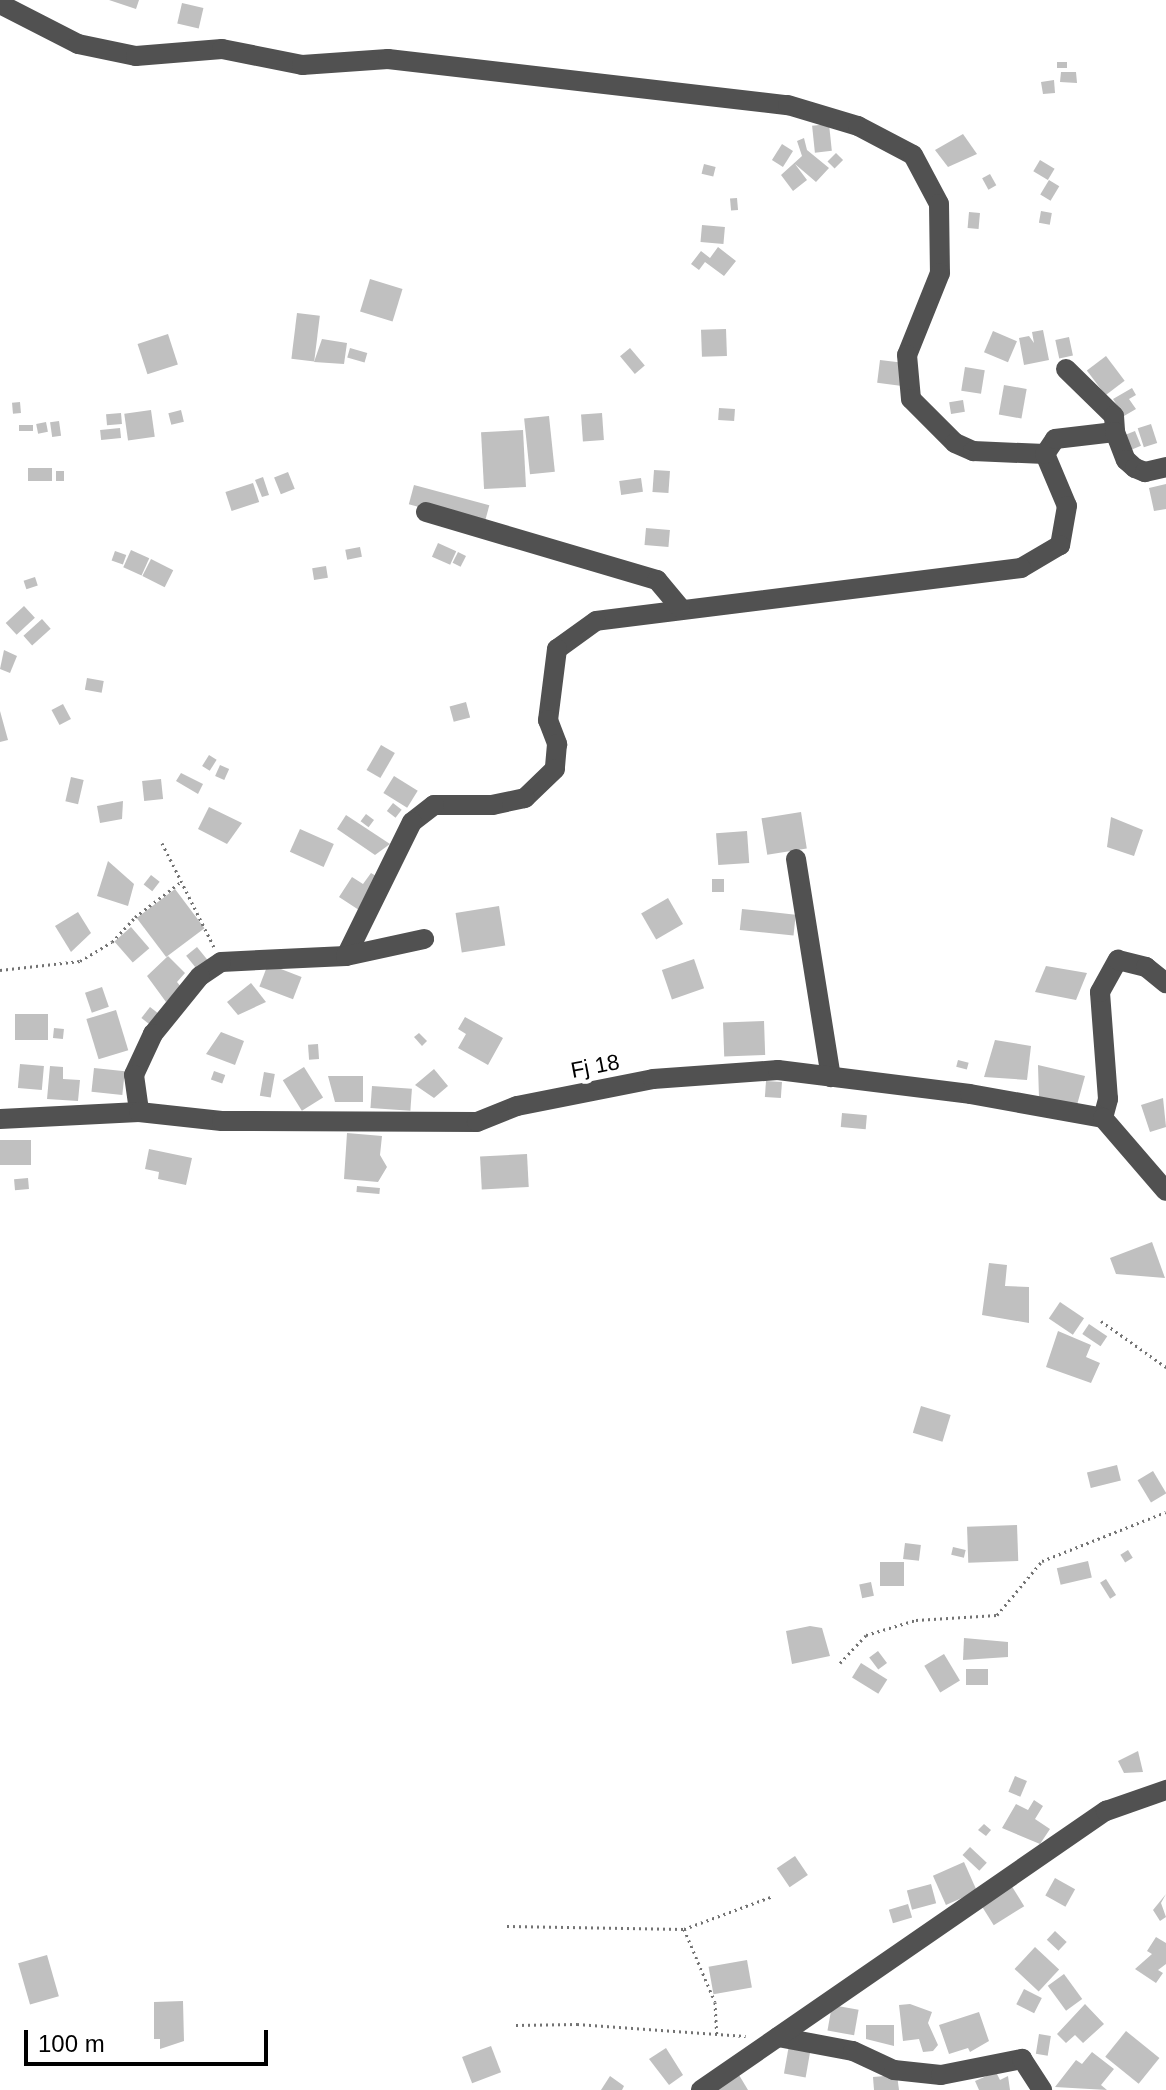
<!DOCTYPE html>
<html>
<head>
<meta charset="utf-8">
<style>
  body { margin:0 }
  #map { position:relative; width:1166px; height:2090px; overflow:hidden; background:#fff; font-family:Helvetica,sans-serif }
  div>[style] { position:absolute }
  .building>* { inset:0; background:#c0c0c0; transform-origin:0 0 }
  .path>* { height:3px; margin-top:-1.5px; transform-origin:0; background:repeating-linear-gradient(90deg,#737373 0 2px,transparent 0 6px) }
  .minor>* { height:20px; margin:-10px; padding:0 10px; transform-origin:10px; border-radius:10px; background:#515151 }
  span { translate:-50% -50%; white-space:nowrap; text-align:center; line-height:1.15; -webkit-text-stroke:8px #fff; paint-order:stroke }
  .street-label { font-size:22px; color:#000 }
  .scale { position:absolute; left:24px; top:2030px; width:244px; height:36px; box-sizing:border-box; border:4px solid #000; border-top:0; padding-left:10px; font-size:24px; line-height:28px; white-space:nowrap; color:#000; -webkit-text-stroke:6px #fff; paint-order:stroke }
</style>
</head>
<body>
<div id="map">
  <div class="building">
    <div style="clip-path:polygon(109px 0,139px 0,136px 9px)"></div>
    <div style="left:182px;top:3px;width:22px;height:21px;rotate:13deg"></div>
    <div style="left:1057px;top:62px;width:10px;height:6px"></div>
    <div style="clip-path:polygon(1061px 72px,1076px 72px,1077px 83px,1060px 82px)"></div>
    <div style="clip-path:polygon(1054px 80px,1055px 93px,1043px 94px,1041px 82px)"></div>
    <div style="left:829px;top:124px;width:27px;height:17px;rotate:84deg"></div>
    <div style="clip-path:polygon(963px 134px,977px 154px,948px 167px,935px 150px)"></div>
    <div style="clip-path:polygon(804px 138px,807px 150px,829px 168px,816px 182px,795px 164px,807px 180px,793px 191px,781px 175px,802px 156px,797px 141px)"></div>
    <div style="left:782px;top:144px;width:13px;height:19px;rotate:32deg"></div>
    <div style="left:836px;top:153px;width:10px;height:12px;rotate:45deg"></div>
    <div style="left:1040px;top:160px;width:17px;height:13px;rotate:31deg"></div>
    <div style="left:704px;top:164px;width:12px;height:10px;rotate:14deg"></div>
    <div style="left:990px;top:174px;width:13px;height:9px;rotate:61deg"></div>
    <div style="left:1049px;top:180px;width:12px;height:17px;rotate:31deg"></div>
    <div style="left:737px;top:198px;width:12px;height:7px;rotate:85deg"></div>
    <div style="left:1041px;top:211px;width:11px;height:12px;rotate:10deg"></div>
    <div style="left:969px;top:212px;width:11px;height:16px;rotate:5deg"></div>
    <div style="left:702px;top:225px;width:23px;height:17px;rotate:5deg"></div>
    <div style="clip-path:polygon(718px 247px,736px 261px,724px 276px,705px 262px,699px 270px,691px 264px,701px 251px,710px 258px)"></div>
    <div style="left:370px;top:279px;width:34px;height:34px;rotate:17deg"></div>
    <div style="left:297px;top:313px;width:23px;height:46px;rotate:7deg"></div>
    <div style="left:726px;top:329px;width:27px;height:25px;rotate:88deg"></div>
    <div style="clip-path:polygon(1043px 330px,1049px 360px,1024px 365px,1019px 338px,1029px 336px,1034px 343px,1032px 332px)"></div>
    <div style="left:993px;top:331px;width:26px;height:23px;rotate:23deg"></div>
    <div style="left:168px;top:334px;width:32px;height:32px;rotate:72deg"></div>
    <div style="left:1069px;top:337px;width:19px;height:14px;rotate:78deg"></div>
    <div style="clip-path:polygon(322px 339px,347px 343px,344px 364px,314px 362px)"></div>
    <div style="left:350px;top:348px;width:18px;height:10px;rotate:16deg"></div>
    <div style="left:630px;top:348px;width:23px;height:13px;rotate:50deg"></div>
    <div style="left:1106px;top:356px;width:31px;height:24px;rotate:53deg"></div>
    <div style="left:880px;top:360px;width:25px;height:23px;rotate:7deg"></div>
    <div style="left:965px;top:367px;width:20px;height:24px;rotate:9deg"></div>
    <div style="left:1004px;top:385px;width:23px;height:30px;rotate:10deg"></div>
    <div style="clip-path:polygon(1132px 388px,1136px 395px,1129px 399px,1136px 409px,1124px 416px,1113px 399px)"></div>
    <div style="left:963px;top:400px;width:12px;height:14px;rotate:81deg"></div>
    <div style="left:20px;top:402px;width:11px;height:8px;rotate:85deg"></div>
    <div style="left:719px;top:408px;width:16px;height:12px;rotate:4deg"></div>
    <div style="left:151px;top:410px;width:27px;height:27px;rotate:82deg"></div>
    <div style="left:181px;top:410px;width:12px;height:13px;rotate:76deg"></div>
    <div style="left:121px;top:413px;width:11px;height:15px;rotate:85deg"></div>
    <div style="left:602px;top:413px;width:27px;height:21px;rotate:86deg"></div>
    <div style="left:549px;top:416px;width:56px;height:25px;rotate:84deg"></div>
    <div style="left:59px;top:421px;width:15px;height:9px;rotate:82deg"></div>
    <div style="left:46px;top:422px;width:10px;height:10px;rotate:79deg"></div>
    <div style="left:1151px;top:424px;width:20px;height:14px;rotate:72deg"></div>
    <div style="left:33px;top:425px;width:6px;height:14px;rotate:90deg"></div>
    <div style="left:120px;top:428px;width:10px;height:20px;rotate:84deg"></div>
    <div style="left:523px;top:430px;width:57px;height:42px;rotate:87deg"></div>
    <div style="left:1135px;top:431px;width:16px;height:13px;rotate:68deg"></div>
    <div style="left:52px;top:468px;width:13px;height:24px;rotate:90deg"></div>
    <div style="left:654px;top:470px;width:16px;height:22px;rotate:4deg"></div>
    <div style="left:56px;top:471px;width:8px;height:10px"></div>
    <div style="left:288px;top:472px;width:18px;height:15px;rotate:68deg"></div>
    <div style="clip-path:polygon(263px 477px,269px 495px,262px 497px,255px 480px)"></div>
    <div style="left:641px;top:478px;width:14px;height:22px;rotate:82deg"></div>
    <div style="left:253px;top:483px;width:20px;height:29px;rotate:72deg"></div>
    <div style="clip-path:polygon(1166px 484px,1166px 509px,1154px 511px,1149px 488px)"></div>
    <div style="left:414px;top:485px;width:78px;height:20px;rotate:15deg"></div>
    <div style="left:646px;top:528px;width:24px;height:17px;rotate:5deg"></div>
    <div style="left:438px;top:543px;width:20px;height:15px;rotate:24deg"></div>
    <div style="left:360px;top:547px;width:10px;height:15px;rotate:79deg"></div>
    <div style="left:131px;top:550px;width:20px;height:19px;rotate:24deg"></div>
    <div style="left:115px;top:551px;width:12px;height:10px;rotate:20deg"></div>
    <div style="left:458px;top:552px;width:9px;height:12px;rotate:27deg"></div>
    <div style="left:151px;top:559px;width:25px;height:19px;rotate:27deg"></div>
    <div style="left:326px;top:566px;width:12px;height:14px;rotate:81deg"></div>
    <div style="left:35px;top:577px;width:9px;height:12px;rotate:72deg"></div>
    <div style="left:24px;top:606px;width:16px;height:25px;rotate:47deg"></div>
    <div style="left:42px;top:619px;width:13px;height:25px;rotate:48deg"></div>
    <div style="clip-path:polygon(4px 650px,17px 656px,10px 673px,0 669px)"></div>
    <div style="left:87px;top:678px;width:17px;height:12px;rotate:10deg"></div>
    <div style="left:466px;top:702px;width:16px;height:17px;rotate:75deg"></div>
    <div style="left:63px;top:704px;width:17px;height:13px;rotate:62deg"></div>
    <div style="clip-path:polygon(0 711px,8px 740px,0 742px)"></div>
    <div style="left:381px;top:745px;width:16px;height:29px;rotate:30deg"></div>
    <div style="left:209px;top:755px;width:9px;height:13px;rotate:32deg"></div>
    <div style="left:220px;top:765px;width:10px;height:12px;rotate:24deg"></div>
    <div style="clip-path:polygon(181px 773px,203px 784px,198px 794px,176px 781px)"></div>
    <div style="left:394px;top:776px;width:28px;height:20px;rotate:32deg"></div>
    <div style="left:71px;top:777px;width:13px;height:25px;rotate:13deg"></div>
    <div style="left:161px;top:779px;width:20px;height:19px;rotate:84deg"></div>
    <div style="clip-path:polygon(123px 801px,122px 819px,100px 823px,97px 806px)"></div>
    <div style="left:393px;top:803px;width:11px;height:10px;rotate:38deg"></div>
    <div style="clip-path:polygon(209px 807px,242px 823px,227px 844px,198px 829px)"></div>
    <div style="left:801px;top:812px;width:37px;height:40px;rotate:81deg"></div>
    <div style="left:366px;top:814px;width:10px;height:9px;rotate:37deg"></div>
    <div style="clip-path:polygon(346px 815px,390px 844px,375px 855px,337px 829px)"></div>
    <div style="clip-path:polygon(1111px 817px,1143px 830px,1134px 856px,1107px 847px)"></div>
    <div style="left:300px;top:829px;width:37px;height:25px;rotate:24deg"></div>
    <div style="left:747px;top:831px;width:32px;height:31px;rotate:86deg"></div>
    <div style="clip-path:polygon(108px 861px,134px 884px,128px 906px,97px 896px)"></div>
    <div style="clip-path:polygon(371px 873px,383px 880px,362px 912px,339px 897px,352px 877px,363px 884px)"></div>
    <div style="left:151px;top:875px;width:11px;height:12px;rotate:38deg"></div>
    <div style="left:712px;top:879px;width:12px;height:13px"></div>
    <div style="left:175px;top:889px;width:49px;height:48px;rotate:53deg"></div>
    <div style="left:668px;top:898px;width:30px;height:31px;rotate:60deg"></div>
    <div style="left:499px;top:906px;width:40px;height:44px;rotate:81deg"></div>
    <div style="left:742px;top:909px;width:54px;height:21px;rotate:6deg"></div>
    <div style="clip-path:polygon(78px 912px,91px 933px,71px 952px,55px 926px)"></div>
    <div style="left:131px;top:927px;width:28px;height:22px;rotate:49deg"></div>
    <div style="left:197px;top:947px;width:22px;height:14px;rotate:51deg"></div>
    <div style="clip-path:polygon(168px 956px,185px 973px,177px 982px,181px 987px,166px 1002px,147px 976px)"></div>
    <div style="left:694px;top:959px;width:31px;height:34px;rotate:71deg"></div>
    <div style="left:268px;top:964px;width:36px;height:24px;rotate:21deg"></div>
    <div style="clip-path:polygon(1046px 966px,1087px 973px,1076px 1000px,1035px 992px)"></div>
    <div style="clip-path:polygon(251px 983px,266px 1002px,238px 1015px,227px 1002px)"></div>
    <div style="left:102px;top:987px;width:21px;height:18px;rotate:71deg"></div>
    <div style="left:150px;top:1007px;width:11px;height:14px;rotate:38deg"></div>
    <div style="left:116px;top:1010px;width:42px;height:31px;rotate:73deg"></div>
    <div style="left:15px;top:1014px;width:33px;height:26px"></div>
    <div style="clip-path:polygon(465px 1017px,503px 1038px,488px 1065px,458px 1048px,466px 1034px,458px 1029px)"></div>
    <div style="left:764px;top:1021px;width:34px;height:41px;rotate:88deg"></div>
    <div style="left:54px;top:1028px;width:10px;height:10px;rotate:6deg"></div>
    <div style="clip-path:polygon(221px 1032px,244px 1041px,235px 1065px,206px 1054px)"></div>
    <div style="clip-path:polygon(419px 1033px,427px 1041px,422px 1046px,414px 1037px)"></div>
    <div style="clip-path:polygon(995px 1040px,1031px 1046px,1027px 1080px,984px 1077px)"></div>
    <div style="left:318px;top:1044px;width:15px;height:10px;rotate:86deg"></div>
    <div style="left:958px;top:1060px;width:11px;height:7px;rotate:15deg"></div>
    <div style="left:20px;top:1064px;width:24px;height:24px;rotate:5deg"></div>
    <div style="clip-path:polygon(1038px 1065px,1085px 1076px,1077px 1105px,1039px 1098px)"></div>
    <div style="clip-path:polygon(50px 1066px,63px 1067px,63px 1079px,80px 1080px,78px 1101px,47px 1099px)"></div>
    <div style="left:304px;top:1067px;width:36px;height:25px;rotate:58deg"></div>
    <div style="left:94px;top:1068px;width:31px;height:24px;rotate:6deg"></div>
    <div style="clip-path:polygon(434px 1069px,448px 1086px,434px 1098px,415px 1085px)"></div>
    <div style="left:214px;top:1071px;width:12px;height:9px;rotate:20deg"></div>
    <div style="left:264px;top:1072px;width:11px;height:24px;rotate:10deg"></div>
    <div style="clip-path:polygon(328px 1076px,363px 1076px,363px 1102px,335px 1102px)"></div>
    <div style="left:766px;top:1081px;width:16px;height:16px;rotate:4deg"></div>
    <div style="left:372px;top:1086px;width:40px;height:22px;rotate:4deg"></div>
    <div style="clip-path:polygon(1163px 1098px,1166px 1127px,1150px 1132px,1141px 1105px)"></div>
    <div style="left:842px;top:1113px;width:25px;height:14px;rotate:5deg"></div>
    <div style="clip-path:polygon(347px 1133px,382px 1136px,380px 1155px,387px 1167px,378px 1182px,344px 1179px)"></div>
    <div style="left:0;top:1140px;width:31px;height:25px"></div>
    <div style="clip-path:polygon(149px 1149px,192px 1158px,186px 1185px,158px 1179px,159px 1172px,145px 1169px)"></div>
    <div style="left:527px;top:1154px;width:33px;height:47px;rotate:87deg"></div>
    <div style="left:28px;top:1178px;width:11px;height:14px;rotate:85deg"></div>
    <div style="left:357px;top:1186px;width:23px;height:6px;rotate:5deg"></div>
    <div style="clip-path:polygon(1152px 1242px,1165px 1278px,1116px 1274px,1110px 1258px)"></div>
    <div style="clip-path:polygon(989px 1263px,1007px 1265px,1005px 1286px,1029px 1287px,1029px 1323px,982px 1315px)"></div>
    <div style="left:1060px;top:1302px;width:29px;height:20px;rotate:34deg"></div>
    <div style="left:1089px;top:1324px;width:22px;height:12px;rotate:34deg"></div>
    <div style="clip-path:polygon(1058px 1331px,1091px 1345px,1086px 1357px,1100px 1363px,1091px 1383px,1046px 1367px)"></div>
    <div style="left:921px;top:1406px;width:31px;height:28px;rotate:17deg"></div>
    <div style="left:1117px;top:1465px;width:16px;height:31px;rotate:76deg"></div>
    <div style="left:1153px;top:1471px;width:26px;height:18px;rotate:59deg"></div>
    <div style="left:1017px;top:1525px;width:36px;height:50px;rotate:88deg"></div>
    <div style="left:905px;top:1543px;width:16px;height:16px;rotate:7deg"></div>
    <div style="left:953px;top:1547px;width:13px;height:8px;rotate:13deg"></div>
    <div style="left:1128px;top:1550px;width:9px;height:9px;rotate:58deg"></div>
    <div style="left:1088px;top:1561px;width:17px;height:32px;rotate:77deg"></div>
    <div style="left:880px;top:1562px;width:24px;height:24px"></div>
    <div style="left:1106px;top:1579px;width:19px;height:7px;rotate:58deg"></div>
    <div style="left:871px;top:1582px;width:14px;height:12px;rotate:78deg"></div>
    <div style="clip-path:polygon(810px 1626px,822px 1628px,830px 1656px,792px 1664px,786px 1631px)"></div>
    <div style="clip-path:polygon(964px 1638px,1008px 1642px,1008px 1657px,963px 1660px)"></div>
    <div style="left:878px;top:1651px;width:15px;height:11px;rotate:53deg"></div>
    <div style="left:944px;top:1654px;width:31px;height:23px;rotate:59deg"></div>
    <div style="left:861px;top:1663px;width:31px;height:17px;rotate:32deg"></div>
    <div style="left:966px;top:1669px;width:22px;height:16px"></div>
    <div style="clip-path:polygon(1138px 1751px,1143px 1772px,1124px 1773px,1118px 1761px)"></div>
    <div style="left:1015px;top:1776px;width:13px;height:17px;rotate:23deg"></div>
    <div style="clip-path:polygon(1034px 1800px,1043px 1806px,1035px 1819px,1050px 1829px,1040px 1844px,1002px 1828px,1016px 1804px,1028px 1810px)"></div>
    <div style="clip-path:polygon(984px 1824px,991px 1830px,986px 1836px,978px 1830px)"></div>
    <div style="left:970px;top:1847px;width:23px;height:11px;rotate:43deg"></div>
    <div style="left:795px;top:1856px;width:23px;height:22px;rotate:56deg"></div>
    <div style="left:964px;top:1862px;width:32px;height:34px;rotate:66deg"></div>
    <div style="left:1055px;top:1878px;width:23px;height:20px;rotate:29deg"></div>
    <div style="left:931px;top:1884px;width:20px;height:25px;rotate:75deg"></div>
    <div style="left:1011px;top:1885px;width:25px;height:36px;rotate:58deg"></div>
    <div style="clip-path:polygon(1166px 1894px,1161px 1903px,1166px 1917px,1160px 1921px,1153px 1910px)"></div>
    <div style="left:908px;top:1904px;width:14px;height:20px;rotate:73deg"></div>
    <div style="left:1055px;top:1931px;width:16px;height:12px;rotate:43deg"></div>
    <div style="clip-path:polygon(1156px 1937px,1166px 1943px,1166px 1964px,1158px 1970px,1163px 1973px,1156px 1983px,1135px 1969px,1152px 1954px,1147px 1951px)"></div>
    <div style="left:1035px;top:1947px;width:33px;height:30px;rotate:43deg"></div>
    <div style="left:47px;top:1955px;width:43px;height:30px;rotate:74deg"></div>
    <div style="left:747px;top:1960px;width:28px;height:39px;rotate:80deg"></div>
    <div style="left:1064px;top:1974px;width:31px;height:20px;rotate:54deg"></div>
    <div style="left:1024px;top:1989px;width:20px;height:17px;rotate:27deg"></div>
    <div style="clip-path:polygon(183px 2001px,184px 2041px,160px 2049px,160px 2039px,154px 2039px,154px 2002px)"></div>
    <div style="clip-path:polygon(910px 2004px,932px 2012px,928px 2023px,938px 2045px,933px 2051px,923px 2052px,919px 2039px,903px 2041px,899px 2005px)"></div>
    <div style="clip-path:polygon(1085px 2004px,1104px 2024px,1083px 2043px,1075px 2035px,1066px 2043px,1057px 2034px)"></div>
    <div style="left:832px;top:2005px;width:27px;height:26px;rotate:10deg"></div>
    <div style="clip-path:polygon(979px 2012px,989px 2041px,970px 2052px,968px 2048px,949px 2054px,939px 2025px)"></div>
    <div style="clip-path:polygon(866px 2025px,894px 2025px,894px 2046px,866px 2039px)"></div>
    <div style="left:1126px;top:2031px;width:43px;height:33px;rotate:39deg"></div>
    <div style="left:1039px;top:2034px;width:12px;height:20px;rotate:9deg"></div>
    <div style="left:789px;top:2045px;width:22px;height:29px;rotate:10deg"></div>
    <div style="left:491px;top:2046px;width:28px;height:31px;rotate:69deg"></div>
    <div style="clip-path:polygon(666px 2048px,683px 2075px,669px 2085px,649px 2059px)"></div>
    <div style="clip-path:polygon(1092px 2052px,1114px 2069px,1101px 2085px,1107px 2090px,1055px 2087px,1076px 2060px,1082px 2064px)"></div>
    <div style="clip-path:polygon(996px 2072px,1000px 2080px,1008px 2076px,1010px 2090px,979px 2090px,975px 2081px)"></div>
    <div style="clip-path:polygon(739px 2075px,748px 2090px,714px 2090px)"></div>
    <div style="clip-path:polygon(897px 2075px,899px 2090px,874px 2090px,873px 2077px)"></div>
    <div style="clip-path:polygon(610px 2076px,624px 2086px,622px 2090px,601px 2090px)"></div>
  </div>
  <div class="path">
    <div style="left:162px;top:843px;width:116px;rotate:63.4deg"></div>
    <div style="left:0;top:970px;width:81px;rotate:-6.4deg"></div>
    <div style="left:80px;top:961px;width:37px;rotate:-31deg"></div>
    <div style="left:112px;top:942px;width:34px;rotate:-47deg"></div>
    <div style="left:135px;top:917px;width:59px;rotate:-37.5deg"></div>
    <div style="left:1101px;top:1321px;width:80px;rotate:35.3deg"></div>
    <div style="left:840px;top:1663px;width:38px;rotate:-47deg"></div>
    <div style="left:866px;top:1635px;width:52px;rotate:-16.7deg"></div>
    <div style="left:916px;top:1620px;width:81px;rotate:-3.5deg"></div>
    <div style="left:997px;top:1615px;width:70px;rotate:-50.2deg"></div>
    <div style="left:1042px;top:1561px;width:133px;rotate:-21.6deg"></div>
    <div style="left:507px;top:1926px;width:177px;rotate:1deg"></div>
    <div style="left:684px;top:1929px;width:79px;rotate:67deg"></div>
    <div style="left:715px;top:2002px;width:34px;rotate:87deg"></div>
    <div style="left:684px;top:1929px;width:95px;rotate:-20.3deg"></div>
    <div style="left:516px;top:2025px;width:61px;rotate:-0.9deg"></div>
    <div style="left:577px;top:2024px;width:169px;rotate:4.1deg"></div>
  </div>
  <div class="minor">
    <div style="left:0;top:4px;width:88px;rotate:27.1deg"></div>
    <div style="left:78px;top:44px;width:59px;rotate:11.7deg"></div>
    <div style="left:136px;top:56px;width:86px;rotate:-4.7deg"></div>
    <div style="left:222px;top:49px;width:82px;rotate:11.3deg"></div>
    <div style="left:302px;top:65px;width:86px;rotate:-4deg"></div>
    <div style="left:388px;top:59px;width:403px;rotate:6.6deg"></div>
    <div style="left:788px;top:105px;width:73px;rotate:16.7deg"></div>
    <div style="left:858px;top:126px;width:62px;rotate:27.8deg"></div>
    <div style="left:913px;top:155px;width:55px;rotate:62deg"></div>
    <div style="left:939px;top:204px;width:69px;rotate:89.2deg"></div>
    <div style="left:940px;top:273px;width:88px;rotate:111.9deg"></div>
    <div style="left:907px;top:355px;width:44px;rotate:84.8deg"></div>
    <div style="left:911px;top:399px;width:62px;rotate:45deg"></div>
    <div style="left:955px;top:443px;width:20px;rotate:24deg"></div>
    <div style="left:973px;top:451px;width:72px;rotate:2.4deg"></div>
    <div style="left:1045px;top:454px;width:56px;rotate:67.1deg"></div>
    <div style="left:1067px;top:506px;width:40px;rotate:100deg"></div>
    <div style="left:1060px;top:545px;width:45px;rotate:149.5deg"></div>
    <div style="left:1021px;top:568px;width:428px;rotate:172.9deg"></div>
    <div style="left:596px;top:621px;width:48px;rotate:144.3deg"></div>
    <div style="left:557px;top:649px;width:72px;rotate:97.2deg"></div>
    <div style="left:548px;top:720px;width:26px;rotate:69deg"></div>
    <div style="left:557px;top:744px;width:25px;rotate:95deg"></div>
    <div style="left:555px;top:769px;width:42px;rotate:136deg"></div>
    <div style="left:525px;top:798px;width:33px;rotate:168deg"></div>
    <div style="left:493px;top:805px;width:59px;rotate:180deg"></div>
    <div style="left:434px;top:805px;width:28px;rotate:142deg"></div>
    <div style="left:412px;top:822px;width:149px;rotate:116.2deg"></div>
    <div style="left:346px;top:956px;width:125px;rotate:177.3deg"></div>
    <div style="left:221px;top:962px;width:25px;rotate:146deg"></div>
    <div style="left:200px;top:976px;width:75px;rotate:129deg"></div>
    <div style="left:153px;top:1034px;width:45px;rotate:114.9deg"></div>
    <div style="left:134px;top:1075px;width:37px;rotate:82deg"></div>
    <div style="left:1066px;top:369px;width:67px;rotate:44.4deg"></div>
    <div style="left:1114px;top:416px;width:16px;rotate:86deg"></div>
    <div style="left:1045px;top:454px;width:18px;rotate:-56deg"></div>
    <div style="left:1055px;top:439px;width:60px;rotate:-6.7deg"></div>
    <div style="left:1115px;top:432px;width:30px;rotate:69deg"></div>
    <div style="left:1126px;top:460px;width:12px;rotate:42deg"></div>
    <div style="left:1135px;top:468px;width:11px;rotate:22deg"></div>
    <div style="left:1145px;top:472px;width:22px;rotate:-13deg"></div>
    <div style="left:426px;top:512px;width:241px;rotate:16.4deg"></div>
    <div style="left:657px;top:580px;width:35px;rotate:50deg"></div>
    <div style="left:796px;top:859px;width:221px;rotate:80.9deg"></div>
    <div style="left:346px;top:956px;width:80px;rotate:-12.3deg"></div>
    <div style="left:1103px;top:1118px;width:20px;rotate:-75deg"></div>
    <div style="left:1108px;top:1099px;width:107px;rotate:-94.3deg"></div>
    <div style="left:1100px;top:992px;width:37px;rotate:-61deg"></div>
    <div style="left:1118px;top:960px;width:29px;rotate:14deg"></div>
    <div style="left:1146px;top:967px;width:26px;rotate:39deg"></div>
    <div style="left:0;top:1119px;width:139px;rotate:-2.9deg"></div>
    <div style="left:139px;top:1112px;width:83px;rotate:6.2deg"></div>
    <div style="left:222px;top:1121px;width:255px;rotate:0.2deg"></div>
    <div style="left:477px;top:1122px;width:43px;rotate:-21.8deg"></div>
    <div style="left:517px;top:1106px;width:139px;rotate:-11.2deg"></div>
    <div style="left:653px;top:1079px;width:125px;rotate:-4.1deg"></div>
    <div style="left:778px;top:1070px;width:193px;rotate:7.1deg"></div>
    <div style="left:970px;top:1094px;width:135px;rotate:10.2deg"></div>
    <div style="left:1103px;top:1118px;width:96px;rotate:49.2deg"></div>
    <div style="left:778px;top:2037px;width:76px;rotate:10.6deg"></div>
    <div style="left:853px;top:2051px;width:45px;rotate:24.9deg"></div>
    <div style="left:894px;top:2070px;width:47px;rotate:6.1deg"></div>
    <div style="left:941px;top:2075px;width:83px;rotate:-11.2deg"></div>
    <div style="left:1022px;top:2059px;width:37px;rotate:57deg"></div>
    <div style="left:701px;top:2090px;width:492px;rotate:-34.6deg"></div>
    <div style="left:1106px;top:1811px;width:64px;rotate:-19.3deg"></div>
  </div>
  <div class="street-label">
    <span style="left:595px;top:1066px;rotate:-11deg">Fj 18</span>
  </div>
  <div class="scale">100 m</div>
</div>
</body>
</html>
